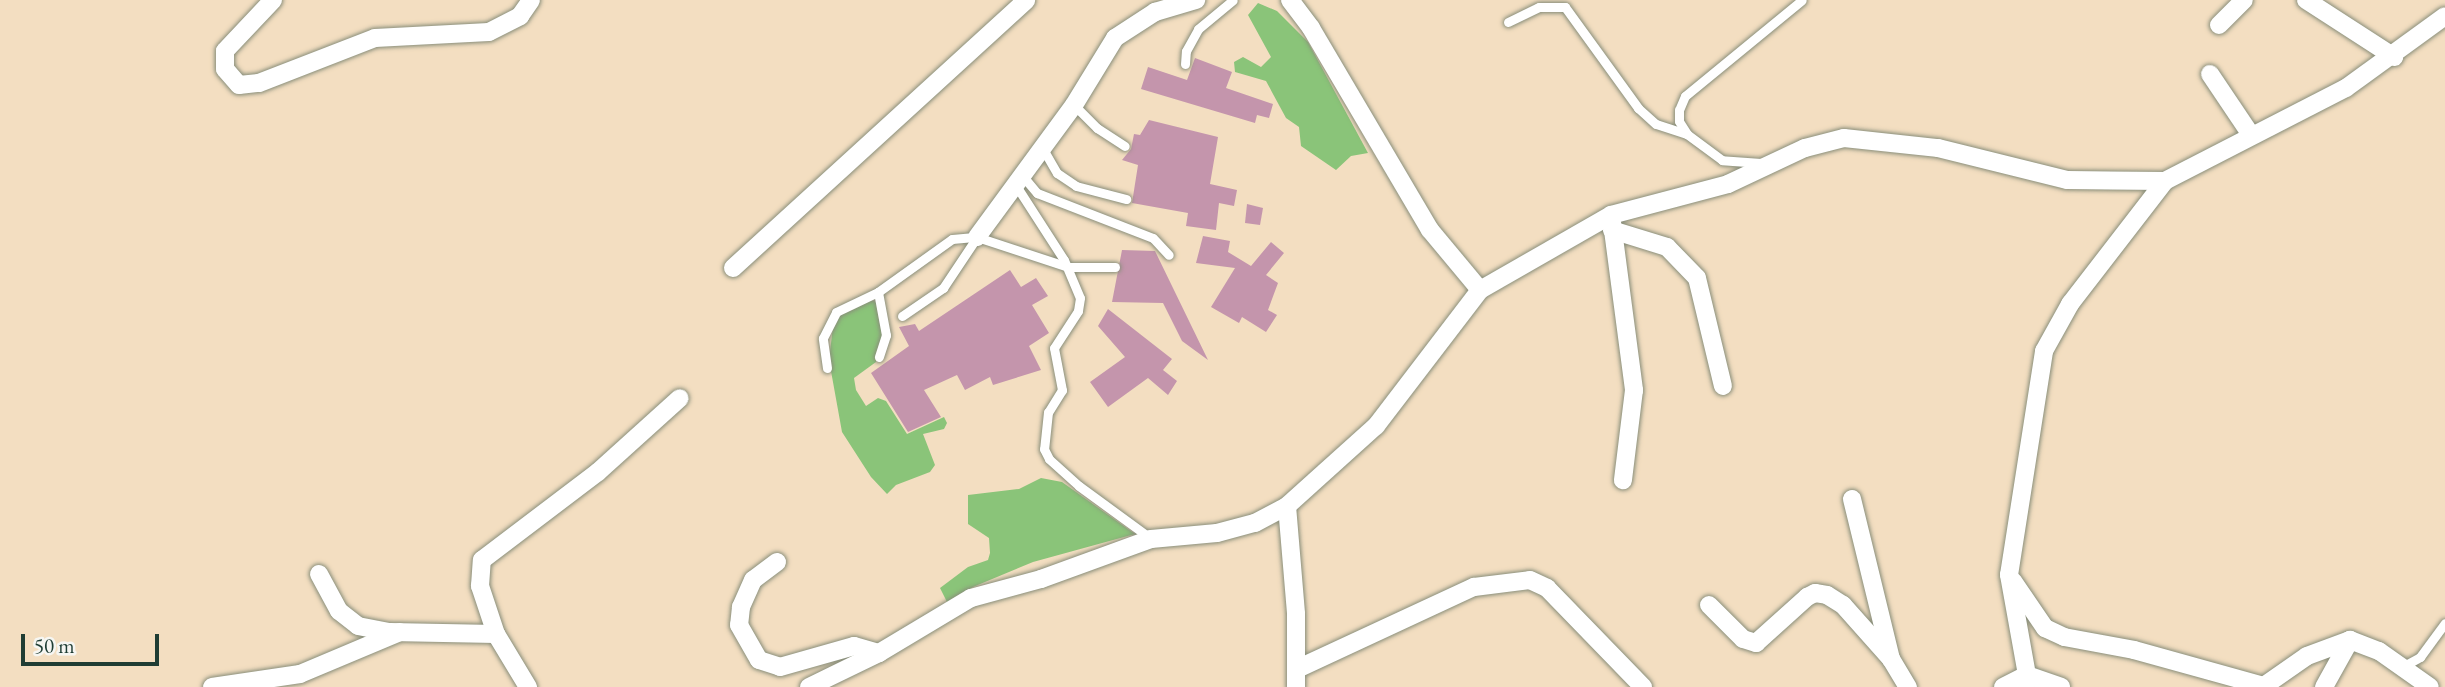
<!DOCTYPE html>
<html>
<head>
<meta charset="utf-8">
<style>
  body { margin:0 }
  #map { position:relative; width:2445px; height:687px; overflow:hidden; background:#f3dec1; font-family:"EB Garamond",serif }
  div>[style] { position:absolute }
  .green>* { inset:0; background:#8ac479 }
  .building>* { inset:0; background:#c495ac }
  .roads { filter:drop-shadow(0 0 2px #898e7a) drop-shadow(0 0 2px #898e7a) }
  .service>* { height:9px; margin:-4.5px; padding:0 4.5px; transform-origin:4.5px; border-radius:4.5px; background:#fff }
  .minor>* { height:18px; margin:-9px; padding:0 9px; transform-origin:9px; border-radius:9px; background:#fff }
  span { translate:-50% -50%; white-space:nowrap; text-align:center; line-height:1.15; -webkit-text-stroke:6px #f6f6f2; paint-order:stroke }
  .scale { position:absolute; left:21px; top:634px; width:138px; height:32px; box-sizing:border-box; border:4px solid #1f3d34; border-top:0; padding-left:9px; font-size:21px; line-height:24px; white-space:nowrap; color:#1f3d34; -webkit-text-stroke:5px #f6f6f2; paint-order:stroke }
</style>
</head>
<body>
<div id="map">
  <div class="green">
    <div style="clip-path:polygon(1258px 3px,1277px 11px,1308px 42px,1368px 153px,1351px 156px,1336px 170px,1301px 146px,1299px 127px,1286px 118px,1266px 81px,1235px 72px,1234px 62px,1243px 57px,1261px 67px,1271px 57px,1248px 15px)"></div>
    <div style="clip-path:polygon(871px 300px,876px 302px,882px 335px,876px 362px,854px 378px,856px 390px,866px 406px,878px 398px,886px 401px,907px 434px,944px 417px,947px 423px,944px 429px,923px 434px,935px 465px,930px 472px,896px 485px,887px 494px,871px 477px,842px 432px,829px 360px,834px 318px)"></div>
    <div style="clip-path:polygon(1041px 478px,1062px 482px,1135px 534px,1033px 562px,973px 587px,948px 604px,940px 588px,968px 567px,988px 560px,990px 553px,989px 538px,968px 524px,968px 495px,1019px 489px)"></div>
  </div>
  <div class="building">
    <div style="clip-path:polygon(1195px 58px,1232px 72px,1226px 88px,1273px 104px,1269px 118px,1257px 115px,1255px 123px,1141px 89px,1148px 67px,1187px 80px)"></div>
    <div style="clip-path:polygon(1149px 120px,1218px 137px,1210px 184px,1237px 190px,1234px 206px,1219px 203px,1216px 230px,1186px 226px,1188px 213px,1132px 203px,1138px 165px,1122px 160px,1131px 149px,1134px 134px,1140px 135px)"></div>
    <div style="clip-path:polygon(1247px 204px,1263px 208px,1260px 225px,1245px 223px)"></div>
    <div style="clip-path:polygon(1203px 236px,1230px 241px,1228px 252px,1251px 266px,1271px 242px,1284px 253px,1266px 275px,1278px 283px,1268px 310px,1277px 315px,1266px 332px,1242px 317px,1239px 323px,1211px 307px,1235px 268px,1196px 263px)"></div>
    <div style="clip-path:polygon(1122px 250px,1155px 251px,1208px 360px,1182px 341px,1163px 303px,1112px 302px)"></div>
    <div style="clip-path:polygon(1010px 270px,1021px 287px,1036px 278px,1048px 296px,1032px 305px,1049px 333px,1029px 346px,1041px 370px,993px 385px,990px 377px,965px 390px,957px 375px,924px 390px,941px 417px,908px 432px,871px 373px,909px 346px,899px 327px,915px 324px,919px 331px)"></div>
    <div style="clip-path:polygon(1108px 309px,1172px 359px,1163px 370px,1177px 381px,1168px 395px,1148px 378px,1108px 407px,1090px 382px,1125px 357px,1098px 326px)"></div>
  </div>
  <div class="roads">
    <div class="service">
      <div style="left:1508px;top:22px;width:34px;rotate:-26deg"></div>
      <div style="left:1539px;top:7px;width:26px"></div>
      <div style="left:1565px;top:7px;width:125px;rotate:54.1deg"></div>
      <div style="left:1638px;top:108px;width:24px;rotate:42deg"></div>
      <div style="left:1656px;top:124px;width:33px;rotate:18deg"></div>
      <div style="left:1185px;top:64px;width:13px;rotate:-86deg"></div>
      <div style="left:1186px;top:51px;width:25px;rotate:-61deg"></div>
      <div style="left:1198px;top:29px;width:45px;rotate:-39.6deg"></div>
      <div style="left:1074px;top:105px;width:33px;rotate:45deg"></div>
      <div style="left:1097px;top:128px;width:33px;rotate:33deg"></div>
      <div style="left:1043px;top:149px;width:28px;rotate:60deg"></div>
      <div style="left:1057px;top:173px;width:23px;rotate:34deg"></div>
      <div style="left:1076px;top:186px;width:52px;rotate:14.6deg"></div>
      <div style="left:1761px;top:163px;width:39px;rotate:-176deg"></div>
      <div style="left:1722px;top:160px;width:44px;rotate:-143.4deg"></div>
      <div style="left:1687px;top:134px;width:15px;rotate:-122deg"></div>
      <div style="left:1679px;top:121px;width:11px;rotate:-90deg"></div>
      <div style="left:1679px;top:110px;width:15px;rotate:-67deg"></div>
      <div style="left:1685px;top:96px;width:151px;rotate:-39.4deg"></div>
      <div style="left:1021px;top:174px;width:25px;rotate:50deg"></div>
      <div style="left:1037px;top:193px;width:124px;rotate:21.2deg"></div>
      <div style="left:1153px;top:238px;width:23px;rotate:47deg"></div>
      <div style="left:1015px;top:184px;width:90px;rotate:57.2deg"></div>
      <div style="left:1064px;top:260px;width:41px;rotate:67.2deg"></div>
      <div style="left:1080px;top:298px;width:13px;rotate:99deg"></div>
      <div style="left:1078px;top:311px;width:44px;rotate:123deg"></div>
      <div style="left:1054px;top:348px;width:43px;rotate:79.2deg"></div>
      <div style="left:1062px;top:390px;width:26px;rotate:122deg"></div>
      <div style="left:1048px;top:412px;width:37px;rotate:96deg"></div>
      <div style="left:1044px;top:449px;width:11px;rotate:63deg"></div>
      <div style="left:1049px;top:459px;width:40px;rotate:42deg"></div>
      <div style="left:1079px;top:486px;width:88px;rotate:36.2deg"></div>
      <div style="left:878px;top:292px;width:44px;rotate:79.5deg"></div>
      <div style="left:886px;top:335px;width:23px;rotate:108deg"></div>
      <div style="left:902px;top:316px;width:50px;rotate:-34.3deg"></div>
      <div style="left:943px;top:288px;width:61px;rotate:-56.3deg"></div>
      <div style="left:827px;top:368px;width:30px;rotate:-98deg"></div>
      <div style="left:823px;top:338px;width:29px;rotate:-63deg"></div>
      <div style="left:836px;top:312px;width:47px;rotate:-25.5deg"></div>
      <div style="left:878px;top:292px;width:91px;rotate:-35.6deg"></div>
      <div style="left:952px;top:239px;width:25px;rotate:-5deg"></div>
      <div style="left:977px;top:237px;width:96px;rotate:18.2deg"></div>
      <div style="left:1068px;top:267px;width:47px"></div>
      <div style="left:2402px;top:667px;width:21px;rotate:-29deg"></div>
      <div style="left:2420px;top:657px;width:42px;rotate:-53.7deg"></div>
    </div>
    <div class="minor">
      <div style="left:273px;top:0;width:70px;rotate:133.3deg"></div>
      <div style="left:225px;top:51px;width:18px;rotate:90deg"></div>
      <div style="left:225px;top:69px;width:21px;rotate:49deg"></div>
      <div style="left:239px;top:85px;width:20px;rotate:-6deg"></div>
      <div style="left:259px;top:83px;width:124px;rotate:-21.2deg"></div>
      <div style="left:375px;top:38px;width:114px;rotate:-3deg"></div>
      <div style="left:489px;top:32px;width:35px;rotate:-27deg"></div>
      <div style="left:520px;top:16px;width:19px;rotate:-55deg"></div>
      <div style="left:1290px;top:0;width:35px;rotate:53deg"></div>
      <div style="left:1311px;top:28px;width:234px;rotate:59.5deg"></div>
      <div style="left:1430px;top:230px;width:78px;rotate:50.2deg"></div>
      <div style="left:2306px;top:0;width:105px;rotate:32.9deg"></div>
      <div style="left:2219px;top:25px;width:35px;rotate:-45deg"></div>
      <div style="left:2210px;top:74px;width:73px;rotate:56.1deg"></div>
      <div style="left:1611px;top:215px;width:177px;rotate:82.5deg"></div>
      <div style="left:1634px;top:390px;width:91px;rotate:97deg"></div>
      <div style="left:1612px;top:230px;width:58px;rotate:17.2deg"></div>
      <div style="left:1667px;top:247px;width:43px;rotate:45.9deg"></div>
      <div style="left:1697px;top:278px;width:111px;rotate:76.5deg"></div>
      <div style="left:977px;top:237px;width:164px;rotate:-53.7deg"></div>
      <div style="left:1074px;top:105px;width:79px;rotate:-58.5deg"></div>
      <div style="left:1115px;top:38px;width:48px;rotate:-33deg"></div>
      <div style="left:1155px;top:12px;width:43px;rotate:-16.3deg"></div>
      <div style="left:733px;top:268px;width:397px;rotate:-42.4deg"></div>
      <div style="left:1852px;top:499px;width:165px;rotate:76.3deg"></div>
      <div style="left:1891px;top:659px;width:33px;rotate:59deg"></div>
      <div style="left:1287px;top:506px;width:108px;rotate:85.2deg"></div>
      <div style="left:1296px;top:614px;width:73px;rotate:90deg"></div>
      <div style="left:777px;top:562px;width:30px;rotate:143deg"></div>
      <div style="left:753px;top:580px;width:30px;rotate:114deg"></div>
      <div style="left:741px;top:607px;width:18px;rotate:96deg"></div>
      <div style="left:739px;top:625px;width:40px;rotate:60.3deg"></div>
      <div style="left:759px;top:660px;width:22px;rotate:18deg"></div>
      <div style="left:780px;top:667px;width:77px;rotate:-15.8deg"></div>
      <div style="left:854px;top:646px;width:26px;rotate:16deg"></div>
      <div style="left:319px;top:574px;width:42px;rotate:61.6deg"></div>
      <div style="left:339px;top:611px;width:24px;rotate:38deg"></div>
      <div style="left:358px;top:626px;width:33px;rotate:11deg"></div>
      <div style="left:390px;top:632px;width:106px;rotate:1.1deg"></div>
      <div style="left:496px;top:634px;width:62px;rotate:58.9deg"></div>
      <div style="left:2013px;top:581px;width:57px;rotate:55.8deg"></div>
      <div style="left:2045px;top:628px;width:21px;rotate:25deg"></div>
      <div style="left:2064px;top:637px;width:71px;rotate:10.5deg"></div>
      <div style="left:2134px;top:650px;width:138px;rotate:15.5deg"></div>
      <div style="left:1709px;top:605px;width:48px;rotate:45deg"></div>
      <div style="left:1743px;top:639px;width:14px;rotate:17deg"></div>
      <div style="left:1756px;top:643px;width:69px;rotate:-42deg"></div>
      <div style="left:1807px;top:597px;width:9px;rotate:-27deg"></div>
      <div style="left:1815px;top:593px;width:12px;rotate:9deg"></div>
      <div style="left:1827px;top:595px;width:19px;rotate:32deg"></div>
      <div style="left:1843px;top:605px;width:72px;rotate:48.4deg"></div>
      <div style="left:496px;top:634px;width:51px;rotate:-108.4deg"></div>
      <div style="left:480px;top:586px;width:26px;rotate:-86deg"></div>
      <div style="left:482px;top:560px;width:146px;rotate:-37.2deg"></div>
      <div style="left:598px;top:472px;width:110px;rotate:-42.1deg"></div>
      <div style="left:1297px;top:669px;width:195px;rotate:-24.9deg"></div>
      <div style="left:1474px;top:587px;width:56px;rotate:-7.1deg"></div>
      <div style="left:1530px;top:580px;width:19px;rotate:25deg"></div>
      <div style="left:1547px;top:588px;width:138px;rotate:45.9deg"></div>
      <div style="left:2264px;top:686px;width:52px;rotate:-34.9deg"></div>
      <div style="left:2307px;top:656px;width:46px;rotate:-20.4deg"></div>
      <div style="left:2350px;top:640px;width:31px;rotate:21deg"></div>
      <div style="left:2379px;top:651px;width:62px;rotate:35.2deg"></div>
      <div style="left:212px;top:687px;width:89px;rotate:-8.4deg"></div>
      <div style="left:300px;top:674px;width:108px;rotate:-22.8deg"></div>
      <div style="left:809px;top:687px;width:78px;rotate:-25.9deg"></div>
      <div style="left:879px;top:653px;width:107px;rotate:-30.9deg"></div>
      <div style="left:971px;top:598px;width:73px;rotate:-15.2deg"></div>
      <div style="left:1041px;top:579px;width:117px;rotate:-20deg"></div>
      <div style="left:1151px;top:539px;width:66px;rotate:-5.2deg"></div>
      <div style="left:1217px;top:533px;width:39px;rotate:-15deg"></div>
      <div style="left:1255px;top:523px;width:36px;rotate:-28deg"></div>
      <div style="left:1287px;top:506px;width:120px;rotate:-42deg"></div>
      <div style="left:1376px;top:426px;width:171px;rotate:-52.6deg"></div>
      <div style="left:1480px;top:290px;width:151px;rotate:-29.8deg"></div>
      <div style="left:1611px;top:215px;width:121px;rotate:-14.8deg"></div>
      <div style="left:1728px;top:184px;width:85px;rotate:-25.1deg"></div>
      <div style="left:1805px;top:148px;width:40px;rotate:-14.4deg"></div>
      <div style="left:1844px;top:138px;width:95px;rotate:6.1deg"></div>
      <div style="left:1938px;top:148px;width:133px;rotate:13.9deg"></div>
      <div style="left:2067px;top:180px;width:98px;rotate:0.6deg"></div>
      <div style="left:2003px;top:687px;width:27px;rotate:-27deg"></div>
      <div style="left:2027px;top:675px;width:36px;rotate:19deg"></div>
      <div style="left:2025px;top:687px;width:12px;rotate:-81deg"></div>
      <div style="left:2027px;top:675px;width:102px;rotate:-100.2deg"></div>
      <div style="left:2009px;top:575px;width:227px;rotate:-81.1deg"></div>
      <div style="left:2044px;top:351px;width:54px;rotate:-61deg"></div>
      <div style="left:2070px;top:304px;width:155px;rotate:-52.3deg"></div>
      <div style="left:2165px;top:181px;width:203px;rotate:-27.2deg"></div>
      <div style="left:2346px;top:88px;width:122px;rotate:-36deg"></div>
      <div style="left:2324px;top:687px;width:54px;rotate:-61deg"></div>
    </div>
  </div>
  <div class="scale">50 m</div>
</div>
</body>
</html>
